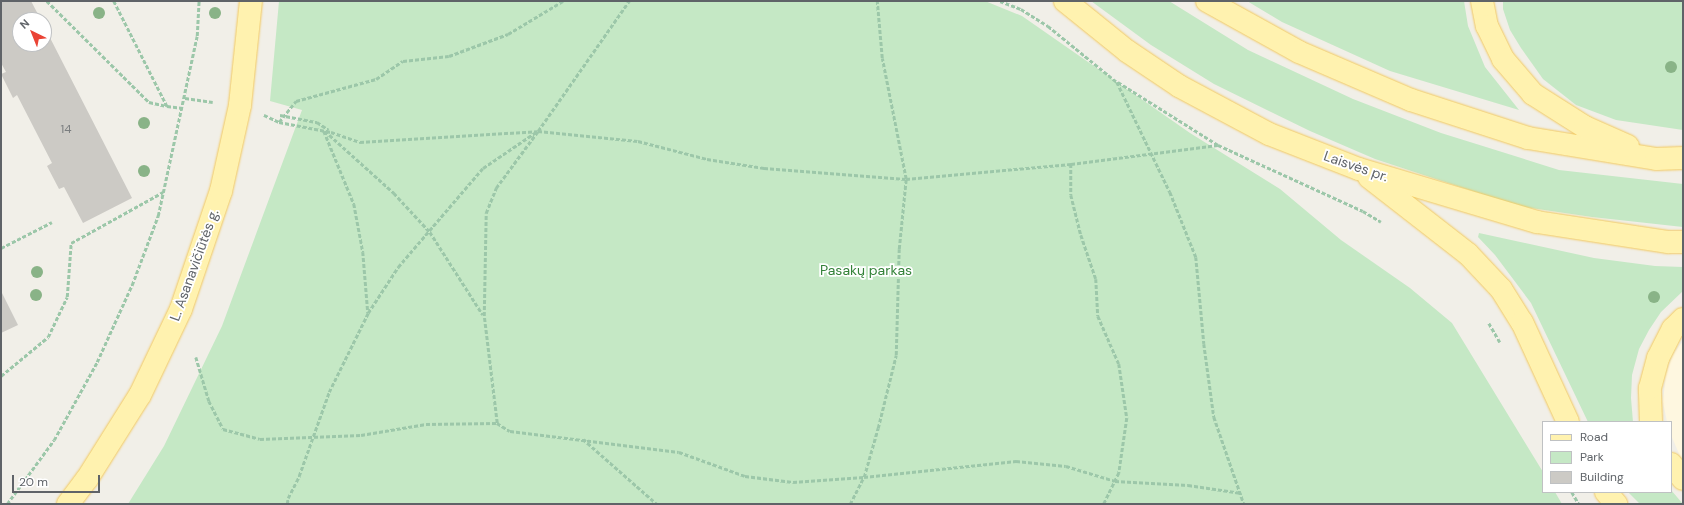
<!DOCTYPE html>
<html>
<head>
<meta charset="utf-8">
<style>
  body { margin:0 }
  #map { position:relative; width:1684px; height:505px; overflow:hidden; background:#f1efe8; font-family:"DM Sans",sans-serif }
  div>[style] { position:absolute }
  .commercial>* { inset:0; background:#fef7e0 }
  .green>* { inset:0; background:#c5e8c5 }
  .building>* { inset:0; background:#cccac5 }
  .path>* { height:2.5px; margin-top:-1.25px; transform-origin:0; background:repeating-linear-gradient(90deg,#9cc7a9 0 4px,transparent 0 6px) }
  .roads { filter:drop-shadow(0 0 1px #f2c960) drop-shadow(0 0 1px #f2c960) }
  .major>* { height:22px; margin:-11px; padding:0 11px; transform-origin:11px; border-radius:11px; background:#fff2af }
  .trees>* { width:12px; height:12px; margin:-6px; border-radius:50%; background:#89b387 }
  span { translate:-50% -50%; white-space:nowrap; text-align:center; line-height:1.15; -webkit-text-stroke:3.5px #fff; paint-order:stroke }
  .number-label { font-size:12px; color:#7a7d7f }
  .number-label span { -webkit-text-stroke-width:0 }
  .street-label { font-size:14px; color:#5f6368 }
  .park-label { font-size:14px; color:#348238 }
  .frame { position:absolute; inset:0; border:2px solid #5f6368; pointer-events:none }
  .legend { position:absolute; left:1542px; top:421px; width:130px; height:72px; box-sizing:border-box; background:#fff; border:1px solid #bfc1c3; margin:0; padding:5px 7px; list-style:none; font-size:12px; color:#5f6368 }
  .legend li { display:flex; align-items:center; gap:8px; height:20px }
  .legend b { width:20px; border:1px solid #bfc1c3 }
  .north { position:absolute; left:12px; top:12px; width:40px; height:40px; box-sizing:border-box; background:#fff; border:1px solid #bfc1c3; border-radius:50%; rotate:317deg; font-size:11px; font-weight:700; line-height:16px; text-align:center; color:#5f6368 }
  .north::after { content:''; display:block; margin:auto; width:14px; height:18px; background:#ea4335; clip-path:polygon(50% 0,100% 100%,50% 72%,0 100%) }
  .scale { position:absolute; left:12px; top:475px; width:88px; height:18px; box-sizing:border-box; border:2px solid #5f6368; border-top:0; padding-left:5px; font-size:12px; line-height:14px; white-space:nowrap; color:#5f6368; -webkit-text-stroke:3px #fff; paint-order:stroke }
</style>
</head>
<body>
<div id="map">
  <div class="commercial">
    <div style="clip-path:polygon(1683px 341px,1683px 459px,1680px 456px,1671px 435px,1671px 422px,1667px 422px,1663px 402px,1666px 374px,1673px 355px)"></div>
  </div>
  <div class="green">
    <div style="clip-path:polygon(279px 1px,985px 1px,1022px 16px,1190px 133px,1280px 189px,1341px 240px,1410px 288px,1452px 323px,1543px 472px,1543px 492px,1555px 492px,1562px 504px,128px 504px,164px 446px,222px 326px,302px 110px,270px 101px)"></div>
    <div style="clip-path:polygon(1091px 1px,1169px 1px,1248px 50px,1353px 99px,1441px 133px,1486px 147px,1559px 170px,1683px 184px,1683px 227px,1592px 217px,1518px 206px,1375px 159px,1310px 131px,1214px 84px,1151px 45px)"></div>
    <div style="clip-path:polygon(1247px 1px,1464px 1px,1468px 26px,1485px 67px,1519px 110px,1390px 71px,1282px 22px)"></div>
    <div style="clip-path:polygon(1503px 1px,1683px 1px,1683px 130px,1616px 120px,1576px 105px,1543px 79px,1521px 48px,1510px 30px,1503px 9px)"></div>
    <div style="clip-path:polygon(1479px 233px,1594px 258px,1655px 266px,1683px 267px,1683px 291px,1661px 312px,1649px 330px,1639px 349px,1632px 375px,1631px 398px,1633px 422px,1588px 422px,1531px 303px,1495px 255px,1478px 237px)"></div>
    <div style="clip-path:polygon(1671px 490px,1683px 504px,1640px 504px,1628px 492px,1671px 492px)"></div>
  </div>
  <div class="building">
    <div style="clip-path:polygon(1px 1px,31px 1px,41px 20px,20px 20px,20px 44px,44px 44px,44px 26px,132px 198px,83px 223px,64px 187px,59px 189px,47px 166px,52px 163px,17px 95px,13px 98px,1px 74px,6px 72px,1px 63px)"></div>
    <div style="clip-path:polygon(1px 291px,18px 325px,1px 333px)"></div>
  </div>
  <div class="path">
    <div style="left:47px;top:1px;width:144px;rotate:44.7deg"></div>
    <div style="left:149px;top:102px;width:18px;rotate:13deg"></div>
    <div style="left:114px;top:1px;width:118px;rotate:63.2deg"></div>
    <div style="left:167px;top:106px;width:16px;rotate:7deg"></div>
    <div style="left:1000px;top:1px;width:22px;rotate:21deg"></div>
    <div style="left:1021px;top:9px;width:32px;rotate:32deg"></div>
    <div style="left:1048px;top:26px;width:89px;rotate:39.1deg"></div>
    <div style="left:1117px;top:82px;width:122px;rotate:64.3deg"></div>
    <div style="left:1170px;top:192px;width:70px;rotate:68.2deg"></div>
    <div style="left:1196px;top:257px;width:87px;rotate:84.7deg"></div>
    <div style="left:1204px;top:344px;width:74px;rotate:82.2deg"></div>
    <div style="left:1214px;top:417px;width:92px;rotate:71deg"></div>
    <div style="left:1118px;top:82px;width:118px;rotate:32.2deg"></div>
    <div style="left:185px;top:98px;width:28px;rotate:8deg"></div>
    <div style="left:264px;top:115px;width:17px;rotate:25deg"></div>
    <div style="left:279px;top:122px;width:53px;rotate:10.9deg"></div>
    <div style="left:331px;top:132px;width:31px;rotate:19deg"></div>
    <div style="left:360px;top:142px;width:178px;rotate:-3.5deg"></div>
    <div style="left:538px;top:131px;width:100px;rotate:5.7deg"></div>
    <div style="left:638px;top:141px;width:71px;rotate:14.6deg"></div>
    <div style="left:707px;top:159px;width:58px;rotate:9deg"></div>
    <div style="left:764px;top:168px;width:142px;rotate:4.4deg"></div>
    <div style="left:906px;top:179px;width:166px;rotate:-5.2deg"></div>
    <div style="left:1071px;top:164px;width:148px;rotate:-7.4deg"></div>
    <div style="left:1218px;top:145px;width:159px;rotate:24.5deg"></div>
    <div style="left:1363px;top:211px;width:21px;rotate:31deg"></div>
    <div style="left:280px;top:115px;width:38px;rotate:11deg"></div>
    <div style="left:317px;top:122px;width:14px;rotate:34deg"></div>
    <div style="left:279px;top:122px;width:27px;rotate:-51deg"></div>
    <div style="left:296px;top:101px;width:83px;rotate:-15.4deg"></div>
    <div style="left:376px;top:79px;width:32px;rotate:-34deg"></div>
    <div style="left:403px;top:61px;width:46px;rotate:-6.2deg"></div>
    <div style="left:449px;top:56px;width:63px;rotate:-20.4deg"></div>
    <div style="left:508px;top:34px;width:64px;rotate:-31deg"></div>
    <div style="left:324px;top:131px;width:79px;rotate:67.7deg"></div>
    <div style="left:354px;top:204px;width:49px;rotate:79.4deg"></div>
    <div style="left:363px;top:252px;width:61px;rotate:85.3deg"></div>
    <div style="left:325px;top:131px;width:93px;rotate:41.9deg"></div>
    <div style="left:394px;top:193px;width:53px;rotate:47.3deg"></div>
    <div style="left:430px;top:232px;width:98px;rotate:57.4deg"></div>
    <div style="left:1071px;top:164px;width:31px;rotate:90deg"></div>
    <div style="left:1071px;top:195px;width:41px;rotate:76deg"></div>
    <div style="left:1081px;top:235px;width:46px;rotate:71.2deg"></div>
    <div style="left:1096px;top:279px;width:37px;rotate:87deg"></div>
    <div style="left:1098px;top:316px;width:52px;rotate:66.4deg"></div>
    <div style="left:1119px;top:364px;width:55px;rotate:81.6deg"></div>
    <div style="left:1127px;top:418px;width:56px;rotate:98.3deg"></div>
    <div style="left:1119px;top:473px;width:34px;rotate:116deg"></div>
    <div style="left:1px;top:248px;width:57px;rotate:-27deg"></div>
    <div style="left:1489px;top:323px;width:22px;rotate:60deg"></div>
    <div style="left:196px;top:357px;width:46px;rotate:73.5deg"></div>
    <div style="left:209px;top:401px;width:31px;rotate:63deg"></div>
    <div style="left:223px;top:429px;width:38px;rotate:15deg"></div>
    <div style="left:260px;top:439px;width:101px;rotate:-2.3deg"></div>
    <div style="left:361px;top:435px;width:66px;rotate:-9.6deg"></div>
    <div style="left:426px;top:424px;width:71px;rotate:-0.8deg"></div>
    <div style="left:497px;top:423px;width:15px;rotate:32deg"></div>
    <div style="left:510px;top:431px;width:170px;rotate:7.1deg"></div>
    <div style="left:679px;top:452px;width:70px;rotate:20deg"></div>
    <div style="left:745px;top:476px;width:48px;rotate:7.1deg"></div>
    <div style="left:793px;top:482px;width:71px;rotate:-4deg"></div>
    <div style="left:864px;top:477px;width:153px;rotate:-6deg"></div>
    <div style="left:1016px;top:461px;width:50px;rotate:5.7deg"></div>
    <div style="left:1066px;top:466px;width:51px;rotate:17deg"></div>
    <div style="left:1115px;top:481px;width:73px;rotate:3.1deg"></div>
    <div style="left:1188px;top:485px;width:54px;rotate:8.6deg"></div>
    <div style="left:1px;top:376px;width:61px;rotate:-39.7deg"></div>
    <div style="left:48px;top:337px;width:44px;rotate:-64.6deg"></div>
    <div style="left:67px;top:297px;width:54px;rotate:-85.8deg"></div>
    <div style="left:71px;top:243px;width:105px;rotate:-29deg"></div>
    <div style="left:497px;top:423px;width:108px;rotate:-96.9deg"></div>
    <div style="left:484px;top:316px;width:103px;rotate:-88.9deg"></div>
    <div style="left:486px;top:213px;width:27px;rotate:-68deg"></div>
    <div style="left:496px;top:188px;width:71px;rotate:-53.6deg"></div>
    <div style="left:538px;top:131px;width:159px;rotate:-55deg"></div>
    <div style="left:583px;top:439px;width:98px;rotate:41.3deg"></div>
    <div style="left:1572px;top:492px;width:14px;rotate:60deg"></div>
    <div style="left:7px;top:504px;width:79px;rotate:-53.7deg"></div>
    <div style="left:54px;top:440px;width:89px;rotate:-61.1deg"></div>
    <div style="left:97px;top:362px;width:85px;rotate:-65.6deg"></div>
    <div style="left:132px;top:285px;width:74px;rotate:-69.4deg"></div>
    <div style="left:158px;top:216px;width:184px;rotate:-77.8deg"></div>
    <div style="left:197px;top:36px;width:35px;rotate:-87deg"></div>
    <div style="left:287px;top:504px;width:6px;rotate:-81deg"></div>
    <div style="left:288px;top:498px;width:25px;rotate:-63deg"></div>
    <div style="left:299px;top:476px;width:89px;rotate:-70.3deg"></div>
    <div style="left:329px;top:392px;width:88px;rotate:-63.7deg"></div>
    <div style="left:368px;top:313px;width:55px;rotate:-56.9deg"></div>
    <div style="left:398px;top:267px;width:130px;rotate:-49.4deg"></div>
    <div style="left:483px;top:168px;width:64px;rotate:-34.2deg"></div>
    <div style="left:850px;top:504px;width:30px;rotate:-63deg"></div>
    <div style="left:864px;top:477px;width:51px;rotate:-74.1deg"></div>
    <div style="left:878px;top:428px;width:75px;rotate:-76.1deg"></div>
    <div style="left:896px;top:355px;width:106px;rotate:-88.4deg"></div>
    <div style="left:899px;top:249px;width:70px;rotate:-84.3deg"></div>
    <div style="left:906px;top:179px;width:123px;rotate:-101.2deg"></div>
    <div style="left:882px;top:58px;width:57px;rotate:-95deg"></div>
  </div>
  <div class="roads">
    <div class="major">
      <div style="left:1065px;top:1px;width:80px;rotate:38.9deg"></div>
      <div style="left:1127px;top:51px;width:63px;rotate:33.9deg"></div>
      <div style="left:1179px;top:86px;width:102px;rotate:28.1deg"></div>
      <div style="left:1269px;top:134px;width:97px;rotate:21.3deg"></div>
      <div style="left:1359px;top:169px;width:186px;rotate:16.6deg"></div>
      <div style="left:1537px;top:222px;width:133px;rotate:8.7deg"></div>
      <div style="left:1668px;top:242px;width:15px"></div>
      <div style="left:1207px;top:1px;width:105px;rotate:29deg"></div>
      <div style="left:1299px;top:52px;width:122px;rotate:23.2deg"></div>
      <div style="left:1411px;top:100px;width:123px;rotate:18deg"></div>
      <div style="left:1528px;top:138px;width:130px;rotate:9.3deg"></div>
      <div style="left:1656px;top:159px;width:27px;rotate:-2deg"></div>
      <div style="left:1482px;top:1px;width:25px;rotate:79deg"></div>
      <div style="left:1487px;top:26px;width:37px;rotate:64deg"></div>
      <div style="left:1503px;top:59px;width:46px;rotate:49.4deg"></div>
      <div style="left:1533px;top:94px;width:62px;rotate:32.4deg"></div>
      <div style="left:1585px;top:127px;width:47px;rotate:23.8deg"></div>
      <div style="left:1369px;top:177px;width:125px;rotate:37.9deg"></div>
      <div style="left:1468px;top:254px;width:48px;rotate:46.7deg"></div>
      <div style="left:1501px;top:289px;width:39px;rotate:58deg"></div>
      <div style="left:1522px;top:322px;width:110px;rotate:65.3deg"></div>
      <div style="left:1651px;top:422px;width:34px;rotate:-92deg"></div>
      <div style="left:1650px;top:388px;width:31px;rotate:-75deg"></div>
      <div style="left:1658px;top:358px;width:33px;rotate:-63deg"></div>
      <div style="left:1673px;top:329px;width:14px;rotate:-45deg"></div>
      <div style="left:1671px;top:464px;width:19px;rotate:51deg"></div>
      <div style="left:1606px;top:492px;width:16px;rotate:50deg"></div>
      <div style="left:68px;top:504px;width:31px;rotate:-53deg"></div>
      <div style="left:87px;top:479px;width:99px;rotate:-57.8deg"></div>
      <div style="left:140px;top:395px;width:95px;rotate:-64.5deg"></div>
      <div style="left:181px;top:309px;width:125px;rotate:-71.3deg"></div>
      <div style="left:221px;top:191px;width:88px;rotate:-77.5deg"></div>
      <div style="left:240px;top:105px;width:105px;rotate:-84deg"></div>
    </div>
  </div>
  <div class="trees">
    <div style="left:99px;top:13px"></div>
    <div style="left:215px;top:13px"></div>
    <div style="left:1671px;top:67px"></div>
    <div style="left:144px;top:123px"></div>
    <div style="left:144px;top:171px"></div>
    <div style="left:37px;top:272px"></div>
    <div style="left:36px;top:295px"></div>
    <div style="left:1654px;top:297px"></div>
  </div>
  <div class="number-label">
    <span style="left:66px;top:130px">14</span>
  </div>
  <div class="street-label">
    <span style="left:1356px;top:166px;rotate:19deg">Laisvės pr.</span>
    <span style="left:194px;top:265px;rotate:-70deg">L. Asanavičiūtės g.</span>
  </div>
  <div class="park-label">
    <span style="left:866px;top:270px">Pasakų parkas</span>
  </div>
  <div class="frame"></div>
  <ul class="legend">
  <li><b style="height:5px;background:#fff2af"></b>Road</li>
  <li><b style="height:11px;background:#c5e8c5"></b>Park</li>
  <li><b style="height:11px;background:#cccac5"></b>Building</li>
  </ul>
  <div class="north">N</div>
  <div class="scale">20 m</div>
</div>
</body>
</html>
